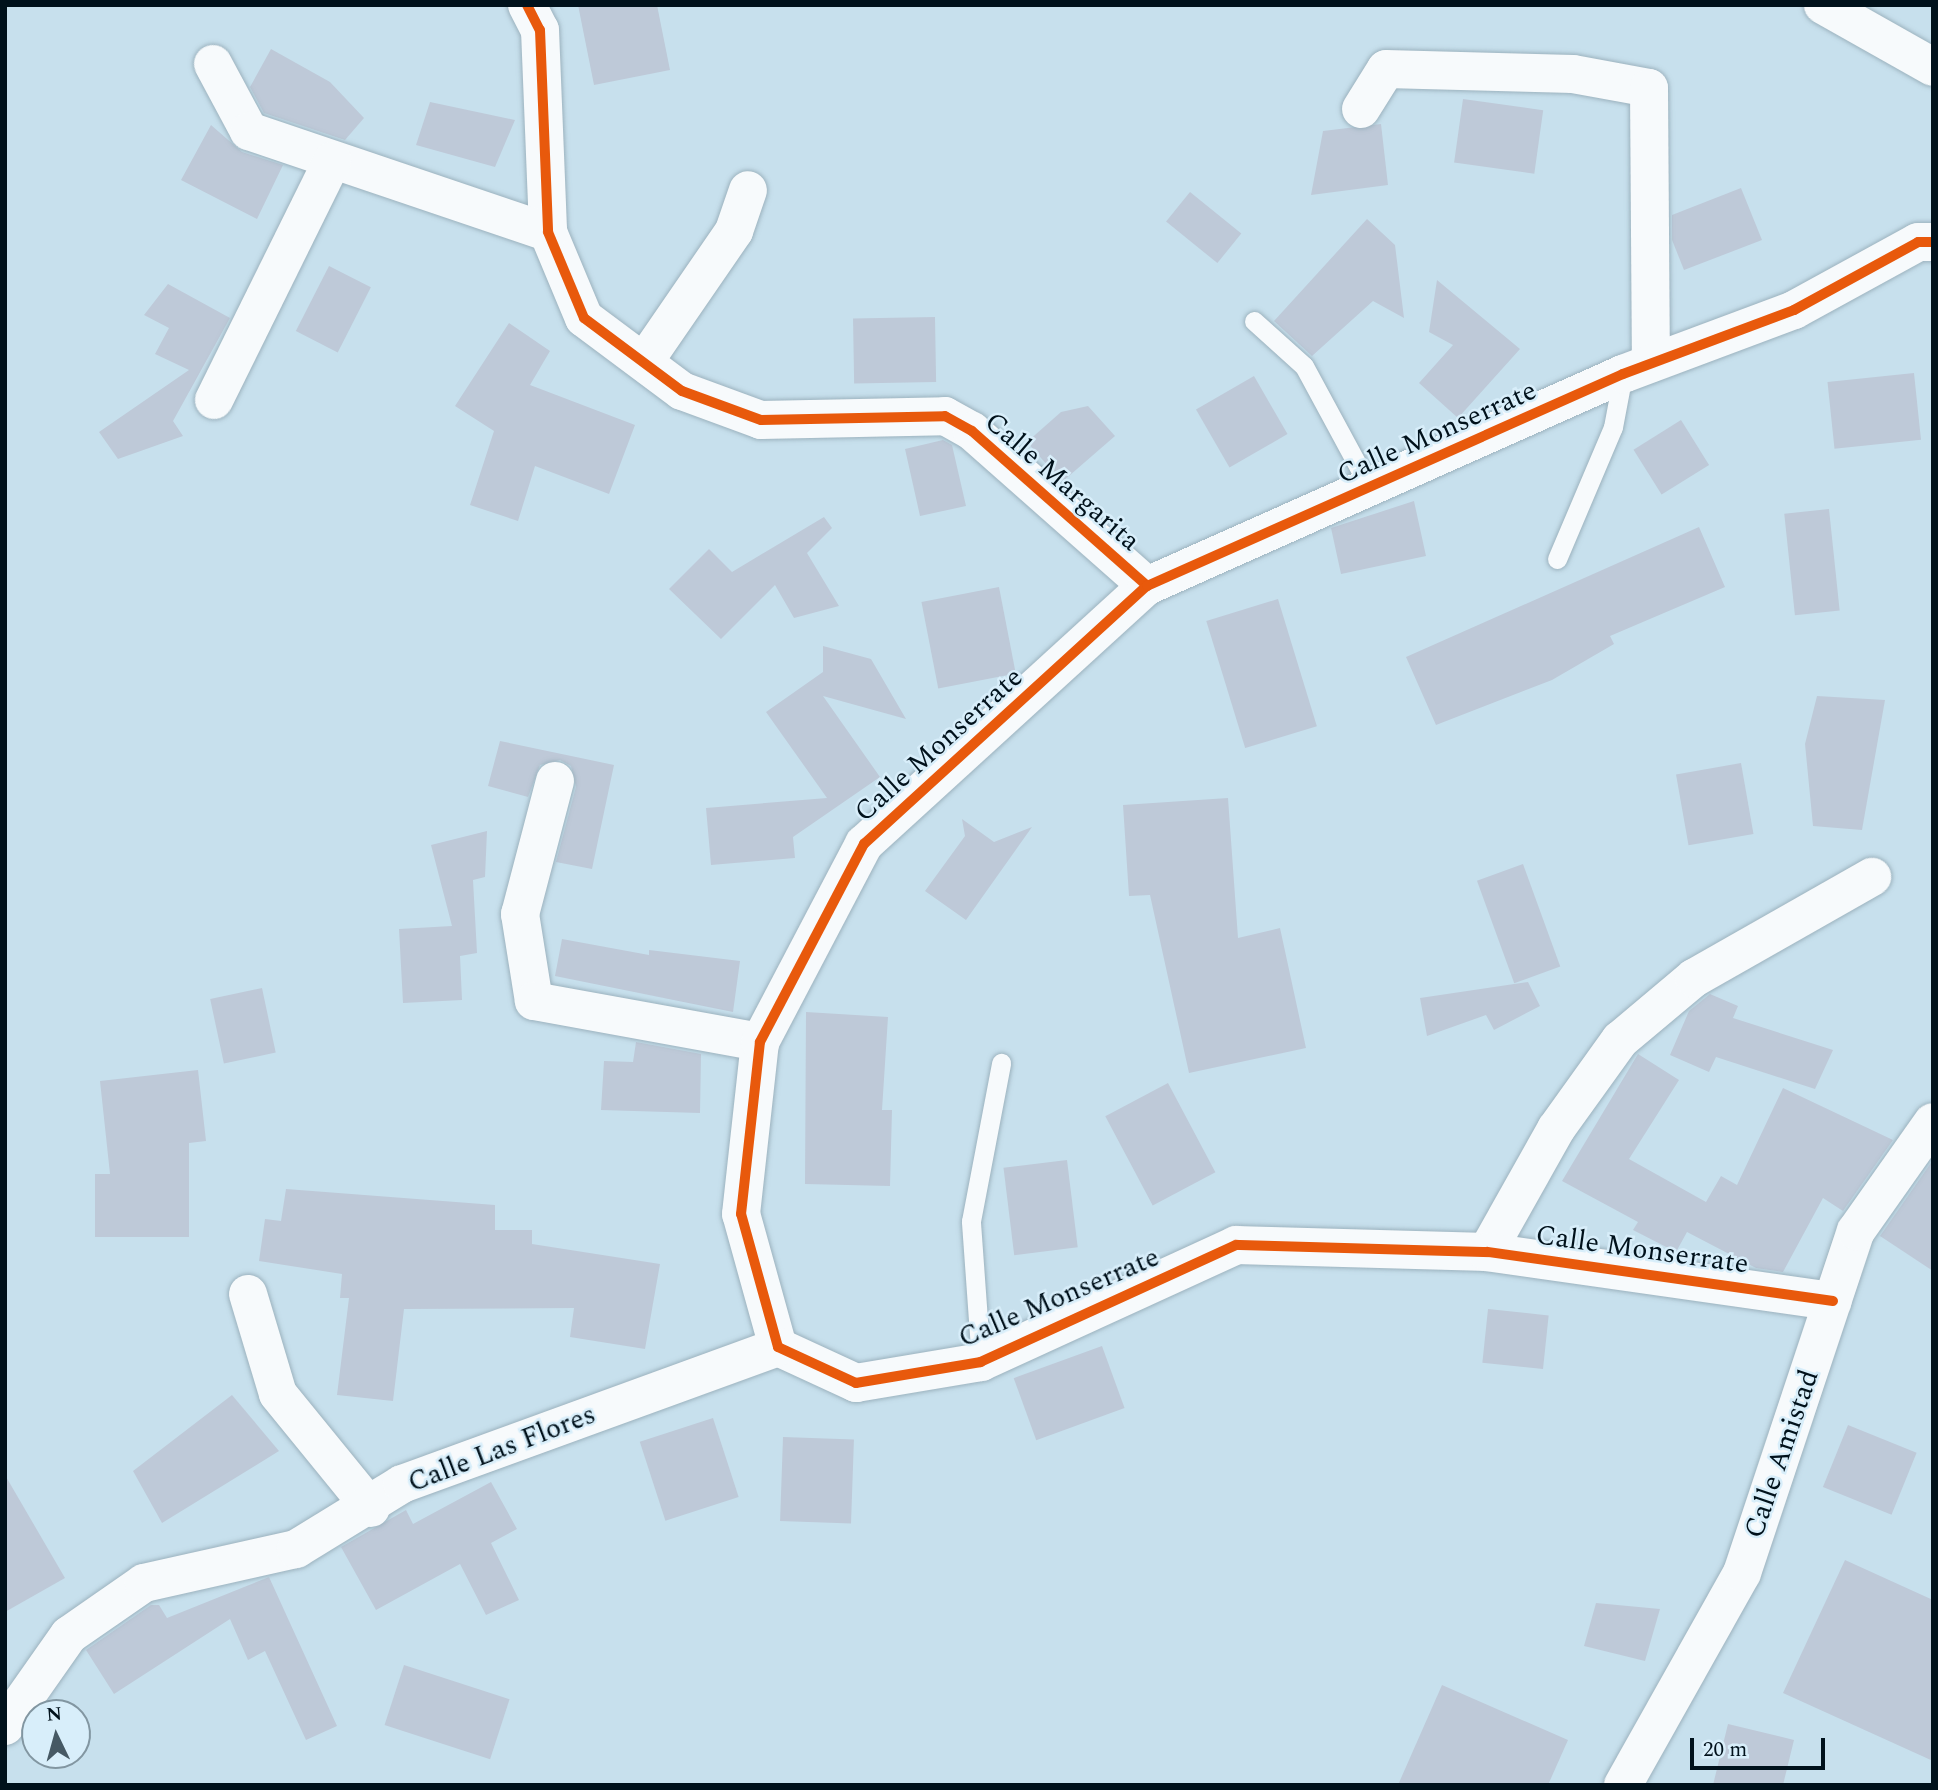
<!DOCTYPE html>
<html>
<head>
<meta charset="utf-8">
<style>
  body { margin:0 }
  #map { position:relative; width:1938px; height:1790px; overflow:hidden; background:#c7e0ed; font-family:Spectral,serif }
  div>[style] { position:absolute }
  .building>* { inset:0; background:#bec9d8; transform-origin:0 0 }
  .roads { filter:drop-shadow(0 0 2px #9cb2be) drop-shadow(0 0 2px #9cb2be) }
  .service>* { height:19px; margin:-9.5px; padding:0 9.5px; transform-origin:9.5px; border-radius:9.5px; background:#f7fafc }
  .minor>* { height:38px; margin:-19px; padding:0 19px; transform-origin:19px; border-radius:19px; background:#f7fafc }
  .motorway>* { height:38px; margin:-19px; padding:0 19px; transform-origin:19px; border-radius:19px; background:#f7fafc }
  .cycleway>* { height:10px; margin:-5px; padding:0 5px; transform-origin:5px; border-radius:5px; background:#e8590c }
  span { translate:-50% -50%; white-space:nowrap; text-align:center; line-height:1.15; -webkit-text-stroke:5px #d8eefa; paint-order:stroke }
  .street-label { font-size:28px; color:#00111b }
  .frame { position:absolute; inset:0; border:7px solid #00111b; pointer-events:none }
  .north { position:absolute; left:21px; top:1699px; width:70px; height:70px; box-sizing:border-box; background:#d8eefa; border:2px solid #8296a1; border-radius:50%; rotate:355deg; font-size:19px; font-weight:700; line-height:28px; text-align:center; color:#00111b }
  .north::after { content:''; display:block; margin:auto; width:24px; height:32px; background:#465964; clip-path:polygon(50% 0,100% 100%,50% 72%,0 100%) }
  .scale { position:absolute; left:1690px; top:1738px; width:135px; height:32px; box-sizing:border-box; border:4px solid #00111b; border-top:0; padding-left:9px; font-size:21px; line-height:24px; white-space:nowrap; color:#00111b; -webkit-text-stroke:5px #d8eefa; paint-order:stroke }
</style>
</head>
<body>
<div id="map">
  <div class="building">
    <div style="clip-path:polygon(578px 5px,657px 5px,670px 70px,594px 85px)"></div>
    <div style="clip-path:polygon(271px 49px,330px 82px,364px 118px,345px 140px,264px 113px,250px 87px)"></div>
    <div style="left:1463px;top:99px;width:81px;height:64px;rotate:8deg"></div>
    <div style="clip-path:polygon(430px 102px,515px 120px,495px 167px,416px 145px)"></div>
    <div style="clip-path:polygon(1381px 124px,1388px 185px,1311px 195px,1323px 131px)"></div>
    <div style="clip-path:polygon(211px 125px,242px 152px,283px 165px,257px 219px,181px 180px)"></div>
    <div style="clip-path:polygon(1741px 188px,1762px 240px,1684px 270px,1672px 240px,1672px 215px)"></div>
    <div style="left:1190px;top:192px;width:66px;height:38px;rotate:39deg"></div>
    <div style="clip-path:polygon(1367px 219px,1395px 245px,1404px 318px,1373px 301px,1312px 356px,1274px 321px)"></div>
    <div style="left:329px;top:266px;width:47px;height:73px;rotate:27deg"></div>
    <div style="clip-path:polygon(1437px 280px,1520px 349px,1458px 418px,1419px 383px,1453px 345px,1429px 332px)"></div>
    <div style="clip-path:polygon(168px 284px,230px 318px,173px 421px,183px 436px,118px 459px,99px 432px,189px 370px,155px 354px,169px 328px,144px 315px)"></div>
    <div style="left:935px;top:317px;width:65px;height:82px;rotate:89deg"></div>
    <div style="clip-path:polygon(509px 323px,550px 351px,530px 385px,635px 425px,609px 494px,535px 466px,518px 521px,470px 505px,494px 431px,455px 406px)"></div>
    <div style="left:1914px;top:373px;width:67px;height:87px;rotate:84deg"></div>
    <div style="left:1254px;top:376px;width:67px;height:67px;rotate:60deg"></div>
    <div style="clip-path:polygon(1088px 406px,1115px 436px,1062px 482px,1027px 442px,1061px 412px)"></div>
    <div style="left:1681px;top:420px;width:53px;height:56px;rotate:58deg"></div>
    <div style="clip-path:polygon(943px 440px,952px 445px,966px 506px,920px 516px,905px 449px)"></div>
    <div style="clip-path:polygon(1414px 501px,1426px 556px,1341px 574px,1331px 528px)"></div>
    <div style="left:1829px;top:509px;width:102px;height:45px;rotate:84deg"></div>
    <div style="clip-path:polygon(824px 517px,832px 528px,807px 553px,839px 606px,794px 618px,775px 585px,721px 639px,669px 589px,709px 549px,732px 572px)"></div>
    <div style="clip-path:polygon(1699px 527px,1725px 587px,1610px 636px,1614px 644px,1552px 680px,1436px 725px,1406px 657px)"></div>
    <div style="left:999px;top:587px;width:88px;height:79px;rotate:79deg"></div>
    <div style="left:1278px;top:599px;width:133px;height:75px;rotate:73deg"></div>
    <div style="clip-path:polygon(823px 646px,871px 659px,906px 719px,823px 696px,880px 777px,793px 837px,795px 858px,711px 865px,706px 808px,827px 798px,766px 712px,823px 672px)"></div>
    <div style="clip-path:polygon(1817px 696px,1885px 700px,1862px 830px,1813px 826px,1805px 744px)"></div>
    <div style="clip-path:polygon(500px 741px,614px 765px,592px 869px,556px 862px,576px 787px,571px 766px,560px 760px,540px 765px,528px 797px,488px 786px)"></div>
    <div style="left:1741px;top:763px;width:72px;height:66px;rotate:80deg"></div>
    <div style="clip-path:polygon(1228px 798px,1238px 938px,1280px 928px,1306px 1048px,1189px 1073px,1150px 895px,1129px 896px,1123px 805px)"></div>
    <div style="clip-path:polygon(962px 819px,994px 842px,1032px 827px,966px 920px,925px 891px,965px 836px)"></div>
    <div style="clip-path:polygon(487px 831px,485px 877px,473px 880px,477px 953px,460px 956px,462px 1000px,403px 1003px,399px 929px,452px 926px,431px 845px)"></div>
    <div style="left:1523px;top:864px;width:109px;height:49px;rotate:70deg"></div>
    <div style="clip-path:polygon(562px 939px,649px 955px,649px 950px,740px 961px,733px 1012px,555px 976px)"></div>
    <div style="clip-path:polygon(1528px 982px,1540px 1006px,1494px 1030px,1486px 1015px,1427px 1036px,1420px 998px)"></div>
    <div style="left:262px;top:988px;width:66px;height:53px;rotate:78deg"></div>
    <div style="clip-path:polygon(1710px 994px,1738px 1006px,1733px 1018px,1833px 1050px,1815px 1089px,1716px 1057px,1709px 1072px,1670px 1055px,1689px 1011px)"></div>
    <div style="clip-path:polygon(806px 1012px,888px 1017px,882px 1110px,892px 1110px,890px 1186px,805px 1184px)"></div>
    <div style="clip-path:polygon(636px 1042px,701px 1054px,700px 1113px,601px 1110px,604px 1061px,633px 1062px)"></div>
    <div style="clip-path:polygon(1638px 1054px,1679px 1080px,1629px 1159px,1706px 1202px,1721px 1176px,1737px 1185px,1783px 1088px,1893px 1140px,1843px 1211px,1823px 1198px,1783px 1272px,1756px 1268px,1687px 1232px,1676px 1252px,1633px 1230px,1638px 1222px,1562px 1181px)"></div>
    <div style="clip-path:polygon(198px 1070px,206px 1141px,189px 1143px,189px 1237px,95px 1237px,95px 1174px,110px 1174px,100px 1081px)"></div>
    <div style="left:1168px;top:1083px;width:101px;height:71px;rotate:62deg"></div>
    <div style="left:1067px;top:1160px;width:88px;height:64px;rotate:83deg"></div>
    <div style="clip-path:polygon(1933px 1160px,1933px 1271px,1880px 1236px)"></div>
    <div style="clip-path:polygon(286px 1189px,495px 1205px,495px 1230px,532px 1230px,532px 1244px,660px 1264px,645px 1349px,570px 1337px,574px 1308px,404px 1309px,393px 1401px,337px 1395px,349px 1298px,340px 1298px,342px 1274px,259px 1261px,265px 1219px,281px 1221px)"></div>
    <div style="left:1488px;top:1309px;width:61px;height:54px;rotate:6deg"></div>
    <div style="left:1102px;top:1346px;width:66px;height:94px;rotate:70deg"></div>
    <div style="clip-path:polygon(232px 1395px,279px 1451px,162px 1523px,133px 1471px)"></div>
    <div style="left:713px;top:1418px;width:83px;height:77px;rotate:72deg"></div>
    <div style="left:1848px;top:1425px;width:74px;height:67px;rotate:22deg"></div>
    <div style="left:783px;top:1437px;width:71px;height:84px;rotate:2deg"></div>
    <div style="clip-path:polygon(5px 1475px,65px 1578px,5px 1612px)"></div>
    <div style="clip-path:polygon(491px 1482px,517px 1529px,491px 1543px,519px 1600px,486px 1615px,460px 1564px,376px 1610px,341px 1547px,406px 1510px,413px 1524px)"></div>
    <div style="clip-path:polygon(1845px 1560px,1933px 1600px,1933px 1761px,1783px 1693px)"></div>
    <div style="clip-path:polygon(269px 1577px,337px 1726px,306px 1740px,265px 1651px,248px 1660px,230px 1619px,114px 1694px,86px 1650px,151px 1605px,159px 1605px,167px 1618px)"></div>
    <div style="clip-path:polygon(1596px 1603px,1660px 1609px,1645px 1661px,1584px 1646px)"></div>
    <div style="left:404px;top:1665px;width:111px;height:63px;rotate:18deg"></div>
    <div style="clip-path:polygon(1442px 1685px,1568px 1740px,1548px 1785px,1398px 1785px)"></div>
    <div style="clip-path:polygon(1728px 1724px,1794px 1740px,1783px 1785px,1713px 1785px)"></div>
  </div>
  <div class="roads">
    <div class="service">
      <div style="left:1254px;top:321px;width:67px;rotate:42deg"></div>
      <div style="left:1304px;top:366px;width:139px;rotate:61.6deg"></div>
      <div style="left:1557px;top:559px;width:143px;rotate:-67deg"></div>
      <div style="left:1613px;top:427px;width:54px;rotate:-79.3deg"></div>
      <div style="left:981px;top:1362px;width:141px;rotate:-94.1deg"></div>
      <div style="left:971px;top:1221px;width:161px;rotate:-79.2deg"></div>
    </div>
    <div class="minor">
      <div style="left:527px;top:5px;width:28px;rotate:63deg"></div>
      <div style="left:540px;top:30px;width:202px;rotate:87.7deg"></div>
      <div style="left:548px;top:232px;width:93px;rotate:67.3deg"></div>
      <div style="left:584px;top:318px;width:122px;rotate:36.7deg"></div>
      <div style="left:682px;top:391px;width:84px;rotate:20.2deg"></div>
      <div style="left:761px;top:420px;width:184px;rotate:-1.2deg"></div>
      <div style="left:945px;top:416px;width:31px;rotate:29deg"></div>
      <div style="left:972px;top:431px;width:234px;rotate:41.5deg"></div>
      <div style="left:213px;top:64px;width:76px;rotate:61.8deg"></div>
      <div style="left:249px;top:131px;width:316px;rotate:18.7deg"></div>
      <div style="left:1361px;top:109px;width:47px;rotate:-58deg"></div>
      <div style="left:1386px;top:69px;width:187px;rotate:1.5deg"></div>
      <div style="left:1573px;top:74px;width:77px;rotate:10.4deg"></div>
      <div style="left:1649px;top:88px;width:275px;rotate:89.6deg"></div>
      <div style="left:644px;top:362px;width:159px;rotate:-55.5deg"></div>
      <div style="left:734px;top:231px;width:43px;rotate:-71.1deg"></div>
      <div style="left:214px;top:400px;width:267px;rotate:-63.7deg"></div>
      <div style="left:555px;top:781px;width:138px;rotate:104.7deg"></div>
      <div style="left:520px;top:914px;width:88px;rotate:80.9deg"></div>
      <div style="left:534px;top:1001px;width:230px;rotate:10.3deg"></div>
      <div style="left:1487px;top:1252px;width:141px;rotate:-60.7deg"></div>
      <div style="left:1556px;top:1129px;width:110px;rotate:-54.3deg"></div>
      <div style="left:1620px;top:1040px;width:97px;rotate:-40deg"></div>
      <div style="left:1694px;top:978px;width:205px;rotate:-29.6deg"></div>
      <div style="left:248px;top:1294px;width:104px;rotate:73.3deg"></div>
      <div style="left:278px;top:1394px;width:147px;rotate:50.8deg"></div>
      <div style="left:778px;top:1347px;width:138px;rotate:-105.5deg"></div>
      <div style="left:741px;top:1214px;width:173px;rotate:-83.7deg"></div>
      <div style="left:760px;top:1042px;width:224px;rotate:-62.3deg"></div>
      <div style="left:864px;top:844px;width:383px;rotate:-42.4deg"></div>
      <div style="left:1147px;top:586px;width:521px;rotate:-24.01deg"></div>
      <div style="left:1623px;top:374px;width:183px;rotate:-20.5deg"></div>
      <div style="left:1794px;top:310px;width:141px;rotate:-28.7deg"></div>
      <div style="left:1918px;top:242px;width:15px"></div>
      <div style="left:778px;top:1347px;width:86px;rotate:24.8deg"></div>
      <div style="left:856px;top:1383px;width:127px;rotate:-9.5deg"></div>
      <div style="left:981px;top:1362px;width:281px;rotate:-24.6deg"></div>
      <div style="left:1236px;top:1245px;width:251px;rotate:1.6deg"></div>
      <div style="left:1487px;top:1252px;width:349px;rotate:8.1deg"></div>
      <div style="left:5px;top:1726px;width:111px;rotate:-54.9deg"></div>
      <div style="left:69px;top:1635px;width:91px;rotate:-34.7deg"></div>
      <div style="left:144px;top:1583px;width:156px;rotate:-12.6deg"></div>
      <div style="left:296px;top:1549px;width:124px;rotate:-31.5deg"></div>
      <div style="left:402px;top:1484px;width:400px;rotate:-20deg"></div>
      <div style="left:1623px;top:1785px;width:243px;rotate:-60.7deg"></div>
      <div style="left:1742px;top:1573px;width:360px;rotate:-71.6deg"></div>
      <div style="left:1856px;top:1231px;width:133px;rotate:-54.8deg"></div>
    </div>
    <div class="motorway">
      <div style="left:1823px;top:5px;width:126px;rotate:29.4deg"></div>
    </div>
  </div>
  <div class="cycleway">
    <div style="left:527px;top:5px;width:28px;rotate:63deg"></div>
    <div style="left:540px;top:30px;width:202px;rotate:87.7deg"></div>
    <div style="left:548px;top:232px;width:93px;rotate:67.3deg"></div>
    <div style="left:584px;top:318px;width:122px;rotate:36.7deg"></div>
    <div style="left:682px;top:391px;width:84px;rotate:20.2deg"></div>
    <div style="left:761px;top:420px;width:184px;rotate:-1.2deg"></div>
    <div style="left:945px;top:416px;width:31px;rotate:29deg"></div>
    <div style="left:972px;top:431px;width:234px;rotate:41.5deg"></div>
    <div style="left:1833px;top:1301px;width:349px;rotate:-171.9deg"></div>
    <div style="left:1487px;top:1252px;width:251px;rotate:-178.4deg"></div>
    <div style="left:1236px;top:1245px;width:281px;rotate:155.4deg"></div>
    <div style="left:981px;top:1362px;width:127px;rotate:170.5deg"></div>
    <div style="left:856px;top:1383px;width:86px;rotate:-155.2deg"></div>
    <div style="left:778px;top:1347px;width:138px;rotate:-105.5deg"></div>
    <div style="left:741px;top:1214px;width:173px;rotate:-83.7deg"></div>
    <div style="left:760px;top:1042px;width:224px;rotate:-62.3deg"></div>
    <div style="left:864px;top:844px;width:383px;rotate:-42.4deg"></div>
    <div style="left:1147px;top:586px;width:521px;rotate:-24.01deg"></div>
    <div style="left:1623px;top:374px;width:183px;rotate:-20.5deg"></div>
    <div style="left:1794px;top:310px;width:141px;rotate:-28.7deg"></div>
    <div style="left:1918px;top:242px;width:15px"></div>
  </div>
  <div class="street-label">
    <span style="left:1437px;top:433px;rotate:-24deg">Calle Monserrate</span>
    <span style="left:1062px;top:482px;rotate:41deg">Calle Margarita</span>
    <span style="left:939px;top:745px;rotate:-42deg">Calle Monserrate</span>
    <span style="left:1642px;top:1250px;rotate:8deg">Calle Monserrate</span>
    <span style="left:1059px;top:1298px;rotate:-23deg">Calle Monserrate</span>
    <span style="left:502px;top:1449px;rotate:-21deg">Calle Las Flores</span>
    <span style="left:1782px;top:1454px;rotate:-71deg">Calle Amistad</span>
  </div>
  <div class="frame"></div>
  <div class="north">N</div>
  <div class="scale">20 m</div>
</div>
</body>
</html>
